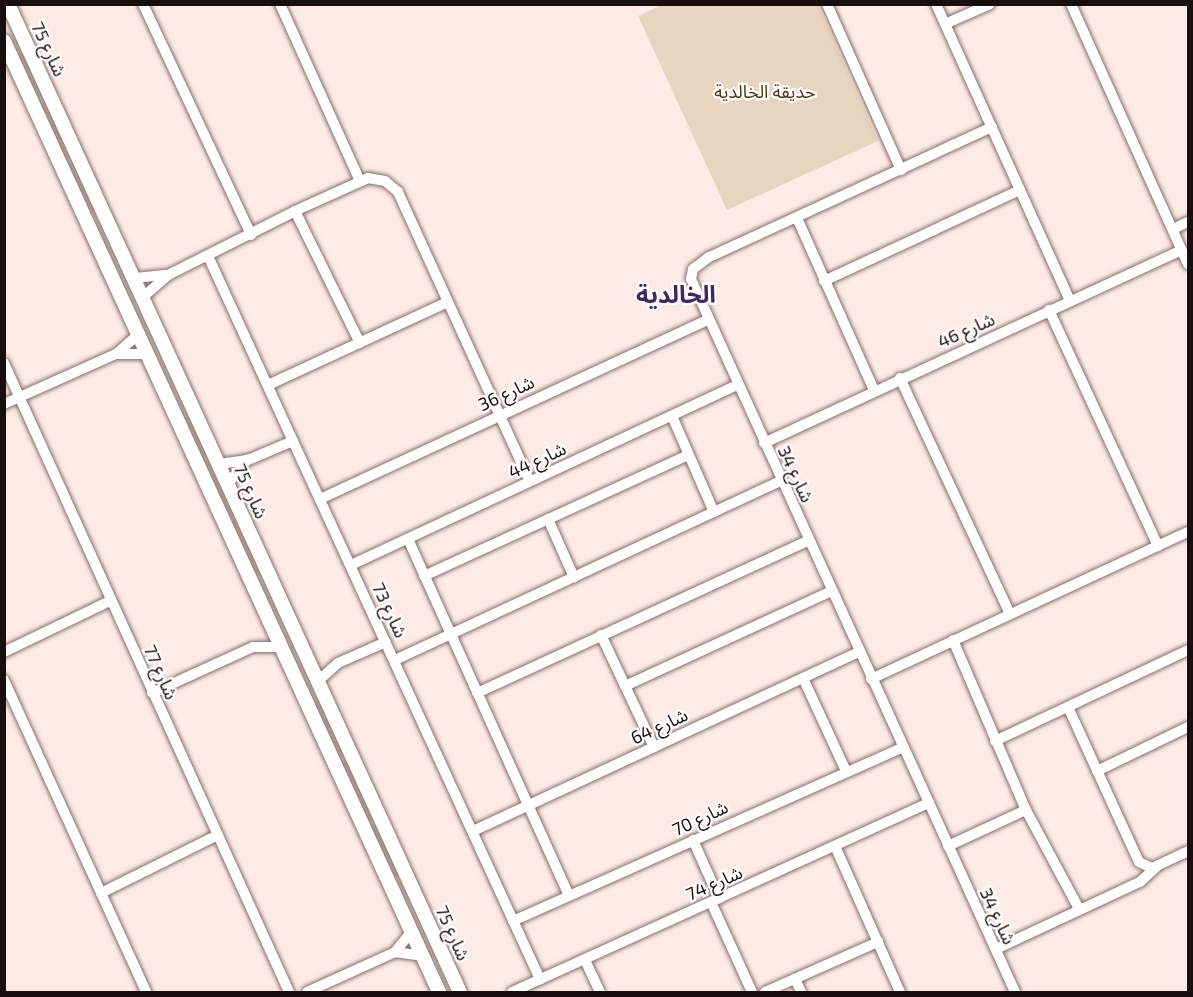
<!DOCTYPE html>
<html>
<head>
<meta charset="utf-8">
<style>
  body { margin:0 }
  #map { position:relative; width:1193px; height:997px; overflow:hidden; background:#feebe6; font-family:"Exo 2","Noto Sans Arabic",sans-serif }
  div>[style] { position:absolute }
  .green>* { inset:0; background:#e8d5bf; transform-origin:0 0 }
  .roads { filter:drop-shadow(0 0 2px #846f6a) drop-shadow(0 0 2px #846f6a) }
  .minor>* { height:10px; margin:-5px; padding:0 5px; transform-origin:5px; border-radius:5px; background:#fff }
  .tertiary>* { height:14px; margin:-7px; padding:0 7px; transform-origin:7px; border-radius:7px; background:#fff }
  span { translate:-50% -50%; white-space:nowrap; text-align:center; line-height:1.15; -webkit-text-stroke:4.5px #fff; paint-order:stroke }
  .street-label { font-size:18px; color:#170f0d }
  .park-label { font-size:18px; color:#50350f }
  .district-label { font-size:24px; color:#412762; font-weight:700 }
  .frame { position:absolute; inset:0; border:6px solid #170f0d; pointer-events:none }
</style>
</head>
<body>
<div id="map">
  <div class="green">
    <div style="clip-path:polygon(661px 5px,818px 5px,878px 141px,727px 210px,638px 16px)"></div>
    <div style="left:23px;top:52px;width:48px;height:6px;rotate:66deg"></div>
    <div style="left:46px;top:102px;width:60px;height:5px;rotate:66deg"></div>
    <div style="left:73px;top:161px;width:55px;height:5px;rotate:65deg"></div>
    <div style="left:189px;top:416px;width:44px;height:5px;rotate:65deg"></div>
    <div style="left:209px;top:459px;width:62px;height:5px;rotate:65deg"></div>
    <div style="left:236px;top:518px;width:62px;height:6px;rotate:65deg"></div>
    <div style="left:319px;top:700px;width:61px;height:6px;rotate:65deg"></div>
    <div style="left:346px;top:759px;width:67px;height:6px;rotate:65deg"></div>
    <div style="left:376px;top:823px;width:58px;height:7px;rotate:66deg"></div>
  </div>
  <div class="roads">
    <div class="minor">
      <div style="left:143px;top:4px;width:255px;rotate:64.9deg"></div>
      <div style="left:280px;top:4px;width:194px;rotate:65.7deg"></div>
      <div style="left:827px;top:4px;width:182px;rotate:66deg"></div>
      <div style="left:936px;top:4px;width:326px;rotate:65.7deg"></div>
      <div style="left:1071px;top:4px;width:285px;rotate:65.8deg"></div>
      <div style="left:945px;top:24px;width:49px;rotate:-24deg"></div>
      <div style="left:992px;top:127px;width:311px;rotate:155.3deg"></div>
      <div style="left:709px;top:257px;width:20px;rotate:143deg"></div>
      <div style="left:693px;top:269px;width:10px;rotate:101deg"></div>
      <div style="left:691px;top:279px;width:783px;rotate:65.56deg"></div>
      <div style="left:295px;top:211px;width:147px;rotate:63.8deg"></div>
      <div style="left:797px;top:218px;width:188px;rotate:65.9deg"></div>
      <div style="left:1173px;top:229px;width:17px;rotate:-25deg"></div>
      <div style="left:208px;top:256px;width:796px;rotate:65.34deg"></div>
      <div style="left:135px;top:278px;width:30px;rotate:-6deg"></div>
      <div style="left:824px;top:281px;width:216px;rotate:-24.9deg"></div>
      <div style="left:143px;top:297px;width:33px;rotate:-41deg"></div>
      <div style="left:168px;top:275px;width:142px;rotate:-26.7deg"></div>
      <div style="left:295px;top:211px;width:80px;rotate:-24.3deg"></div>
      <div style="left:368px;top:178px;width:17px;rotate:10deg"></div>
      <div style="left:385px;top:181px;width:17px;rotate:40deg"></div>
      <div style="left:398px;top:192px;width:318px;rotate:65.5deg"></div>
      <div style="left:1049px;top:310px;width:260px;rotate:65.2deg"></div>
      <div style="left:116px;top:354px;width:32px"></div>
      <div style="left:4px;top:363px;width:691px;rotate:65.62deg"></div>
      <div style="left:900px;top:378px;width:260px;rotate:65deg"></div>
      <div style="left:268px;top:385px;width:198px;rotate:-24.8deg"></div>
      <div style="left:4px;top:404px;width:123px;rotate:-24.1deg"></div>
      <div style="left:116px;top:354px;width:30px;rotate:-41deg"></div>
      <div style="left:672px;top:416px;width:105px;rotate:66.4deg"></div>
      <div style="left:764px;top:443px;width:460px;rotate:-24.8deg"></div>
      <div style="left:219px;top:464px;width:29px;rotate:-8deg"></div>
      <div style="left:248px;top:460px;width:49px;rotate:-22.9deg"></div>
      <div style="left:228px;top:484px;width:31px;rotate:-52deg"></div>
      <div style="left:320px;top:499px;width:427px;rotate:-24.8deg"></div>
      <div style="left:548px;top:519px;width:64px;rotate:65.9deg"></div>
      <div style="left:408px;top:539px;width:391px;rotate:65.7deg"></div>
      <div style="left:351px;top:565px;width:426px;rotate:-25deg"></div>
      <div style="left:424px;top:576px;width:290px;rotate:-24.6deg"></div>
      <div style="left:601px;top:635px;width:124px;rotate:64.7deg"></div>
      <div style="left:953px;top:640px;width:185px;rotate:66.8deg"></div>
      <div style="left:1026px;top:810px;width:112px;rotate:61.8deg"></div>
      <div style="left:4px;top:652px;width:118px;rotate:-25.7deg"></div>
      <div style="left:395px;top:660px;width:425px;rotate:-24.9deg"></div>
      <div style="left:803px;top:678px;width:102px;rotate:65.2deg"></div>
      <div style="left:871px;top:679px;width:349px;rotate:-24.9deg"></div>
      <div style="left:4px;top:680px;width:343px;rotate:65.5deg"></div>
      <div style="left:318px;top:681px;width:27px;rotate:-42deg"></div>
      <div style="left:338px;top:663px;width:52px;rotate:-23.6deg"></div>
      <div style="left:625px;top:686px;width:228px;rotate:-24.7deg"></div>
      <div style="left:152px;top:693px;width:111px;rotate:-24.5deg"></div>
      <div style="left:253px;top:647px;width:28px"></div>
      <div style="left:477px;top:693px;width:364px;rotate:-24.7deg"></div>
      <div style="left:1068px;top:707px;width:170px;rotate:65.4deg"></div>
      <div style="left:1139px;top:862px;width:14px;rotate:25deg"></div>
      <div style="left:1152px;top:868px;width:40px;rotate:-25deg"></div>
      <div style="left:995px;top:741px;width:213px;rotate:-25.2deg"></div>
      <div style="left:1097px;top:771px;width:101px;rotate:-25.8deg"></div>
      <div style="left:473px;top:831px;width:425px;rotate:-24.9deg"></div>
      <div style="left:693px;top:840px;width:64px;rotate:65.9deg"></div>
      <div style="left:835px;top:846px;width:160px;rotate:66deg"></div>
      <div style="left:948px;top:846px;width:86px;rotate:-24.8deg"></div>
      <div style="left:101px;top:893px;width:128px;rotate:-26.4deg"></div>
      <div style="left:711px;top:902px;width:99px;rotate:65.5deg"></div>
      <div style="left:513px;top:921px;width:427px;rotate:-24deg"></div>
      <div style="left:996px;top:949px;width:159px;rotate:-25deg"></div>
      <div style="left:1140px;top:882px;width:23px;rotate:-43deg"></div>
      <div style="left:395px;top:952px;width:27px;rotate:8deg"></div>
      <div style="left:585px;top:960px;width:35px;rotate:65deg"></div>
      <div style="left:795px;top:979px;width:14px;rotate:65deg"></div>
      <div style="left:307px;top:992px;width:97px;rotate:-24.4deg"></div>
      <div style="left:395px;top:952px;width:26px;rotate:-51deg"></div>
      <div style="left:512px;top:992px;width:458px;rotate:-24.4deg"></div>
      <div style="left:765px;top:992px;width:124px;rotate:-23.9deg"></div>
    </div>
    <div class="tertiary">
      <div style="left:8px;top:4px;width:1086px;rotate:65.42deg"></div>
      <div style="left:4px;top:41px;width:1046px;rotate:65.42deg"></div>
    </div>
  </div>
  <div class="street-label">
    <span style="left:49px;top:49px;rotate:65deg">شارع 75</span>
    <span style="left:966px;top:330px;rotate:-24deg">شارع 46</span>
    <span style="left:506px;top:393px;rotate:-25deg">شارع 36</span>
    <span style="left:537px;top:460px;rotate:-25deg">شارع 44</span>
    <span style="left:796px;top:474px;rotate:65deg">شارع 34</span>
    <span style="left:251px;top:491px;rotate:66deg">شارع 75</span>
    <span style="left:390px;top:610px;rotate:65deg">شارع 73</span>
    <span style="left:161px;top:672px;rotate:66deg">شارع 77</span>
    <span style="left:659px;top:726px;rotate:-25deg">شارع 64</span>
    <span style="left:700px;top:818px;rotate:-25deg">شارع 70</span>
    <span style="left:714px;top:883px;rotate:-24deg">شارع 74</span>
    <span style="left:998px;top:916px;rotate:65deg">شارع 34</span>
    <span style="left:453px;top:933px;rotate:66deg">شارع 75</span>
  </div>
  <div class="park-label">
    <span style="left:765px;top:91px">حديقة الخالدية</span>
  </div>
  <div class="district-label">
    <span style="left:676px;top:294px">الخالدية</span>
  </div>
  <div class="frame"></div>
</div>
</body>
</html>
